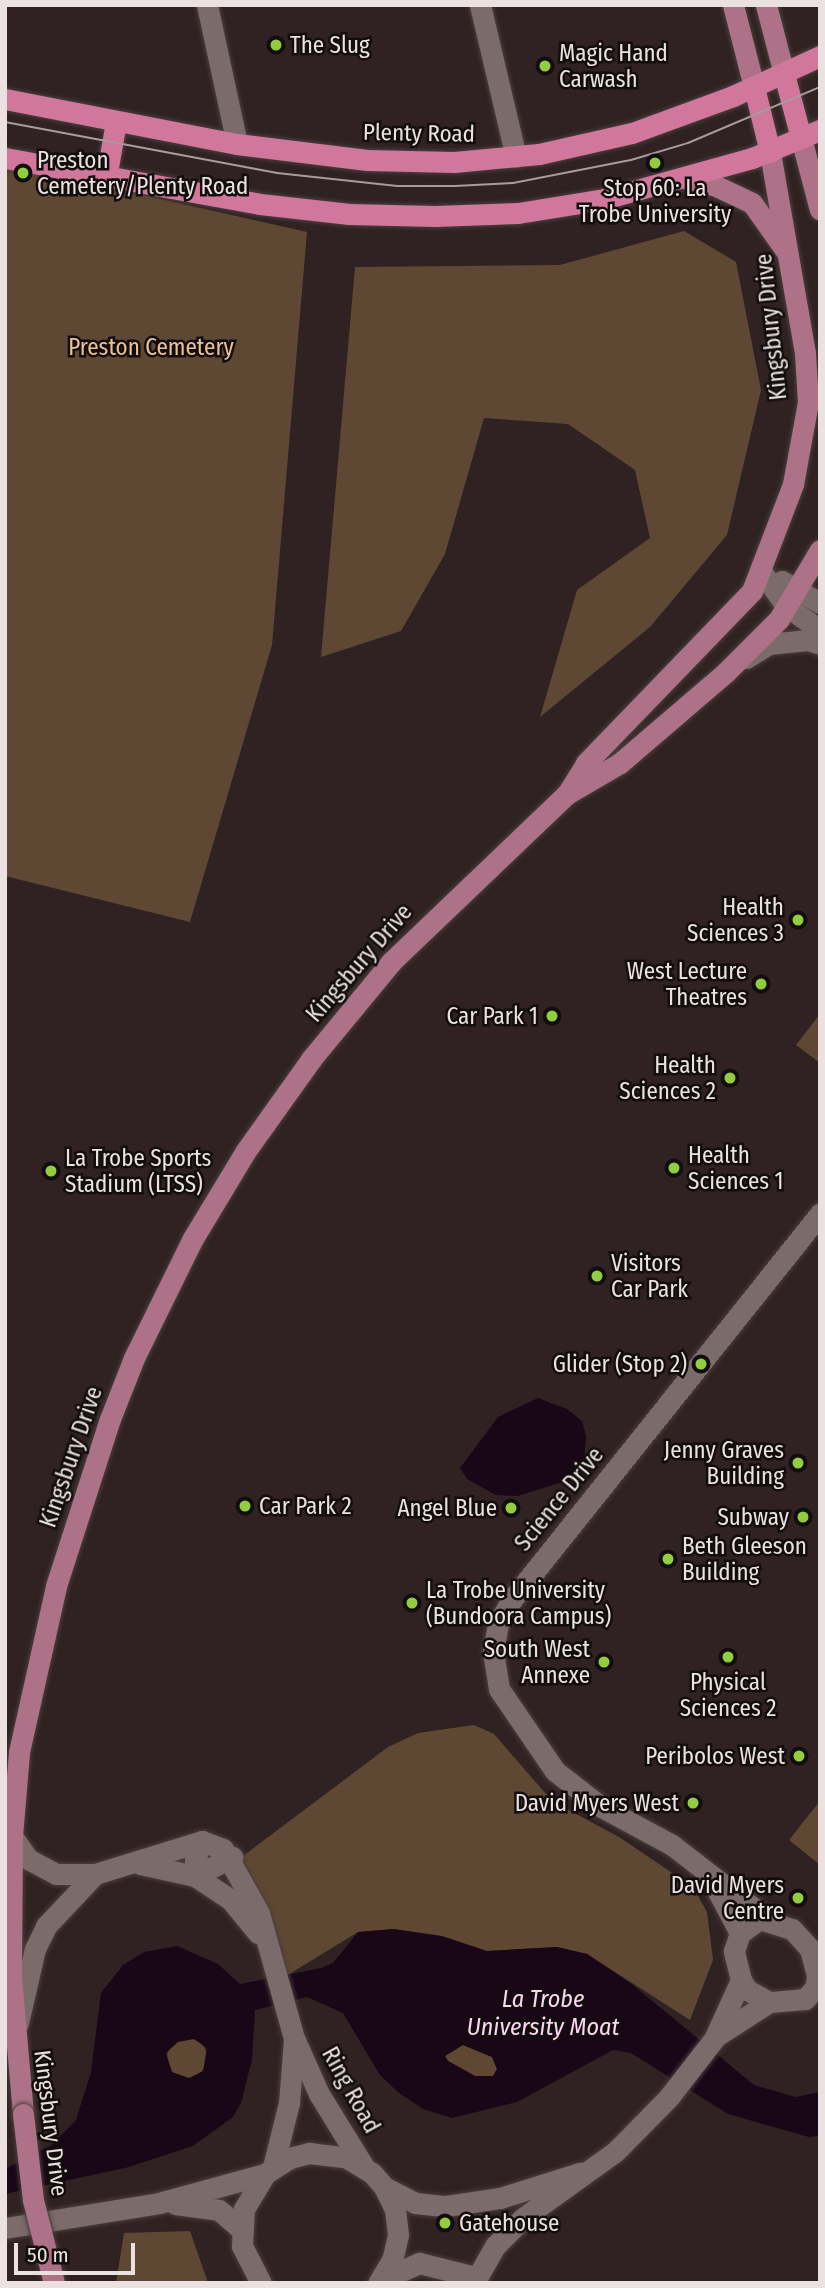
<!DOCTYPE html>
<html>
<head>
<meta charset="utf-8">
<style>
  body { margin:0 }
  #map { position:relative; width:825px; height:2288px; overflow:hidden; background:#302222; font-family:"Fira Sans Condensed",sans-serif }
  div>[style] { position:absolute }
  .green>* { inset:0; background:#5f4833 }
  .round { border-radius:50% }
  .water>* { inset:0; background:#190617 }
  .roads { filter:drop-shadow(0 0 2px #4a3e3e) drop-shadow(0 0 2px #4a3e3e) }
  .minor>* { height:21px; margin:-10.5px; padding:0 10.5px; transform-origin:10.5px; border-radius:10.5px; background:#7c6b6b }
  .major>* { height:21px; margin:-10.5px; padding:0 10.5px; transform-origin:10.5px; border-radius:10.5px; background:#ae7288 }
  .highway>* { height:21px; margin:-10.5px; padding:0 10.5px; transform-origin:10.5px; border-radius:10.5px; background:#d0779b }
  .tram>* { height:2px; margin:-1px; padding:0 1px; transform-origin:1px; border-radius:1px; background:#a79c9c }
  .bridges { filter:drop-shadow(0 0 2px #4a3e3e) drop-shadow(0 0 2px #4a3e3e) }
  .major-bridge>* { height:21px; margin:-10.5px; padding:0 10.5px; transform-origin:10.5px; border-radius:10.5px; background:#ae7288 }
  .dots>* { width:19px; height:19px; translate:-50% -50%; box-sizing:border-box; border:4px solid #130d0d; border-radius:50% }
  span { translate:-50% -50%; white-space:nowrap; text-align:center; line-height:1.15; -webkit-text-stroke:5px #130d0d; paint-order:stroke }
  .poi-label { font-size:23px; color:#ebe1e1 }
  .left { translate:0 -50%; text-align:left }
  .right { translate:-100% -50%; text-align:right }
  .street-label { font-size:23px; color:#ebe1e1 }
  .park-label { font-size:23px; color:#eec097 }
  .water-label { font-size:24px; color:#fdd5f5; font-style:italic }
  .frame { position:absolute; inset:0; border:7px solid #ebe1e1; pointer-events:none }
  .scale { position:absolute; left:14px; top:2243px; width:121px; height:32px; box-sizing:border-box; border:4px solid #ebe1e1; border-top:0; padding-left:9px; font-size:21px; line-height:24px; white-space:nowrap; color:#ebe1e1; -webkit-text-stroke:5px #130d0d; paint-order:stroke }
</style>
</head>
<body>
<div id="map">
  <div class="green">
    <div style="clip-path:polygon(5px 164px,307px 232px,272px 645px,190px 922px,5px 876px)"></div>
    <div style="clip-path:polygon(684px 231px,736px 262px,761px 390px,727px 535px,650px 627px,540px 717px,577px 590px,650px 538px,635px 470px,568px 424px,484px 418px,445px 554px,401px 631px,321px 657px,355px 267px,560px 265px)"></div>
    <div style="clip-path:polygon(820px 1014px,820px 1063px,796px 1045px)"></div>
    <div style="clip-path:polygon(474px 1725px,494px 1734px,552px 1801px,619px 1837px,693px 1887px,707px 1912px,713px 1960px,690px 2020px,587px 1954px,557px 1947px,487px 1951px,394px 1929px,358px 1932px,286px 1976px,239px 1859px,388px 1747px,418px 1733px)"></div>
    <div style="clip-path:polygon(820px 1801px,820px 1865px,789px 1840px)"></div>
    <div class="round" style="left:167px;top:2038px;width:40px;height:40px"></div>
    <div style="clip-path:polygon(463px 2045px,492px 2057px,497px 2069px,493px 2076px,475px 2076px,448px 2061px,445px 2056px)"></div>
    <div style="clip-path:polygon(190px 2231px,208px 2283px,116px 2283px,124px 2233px)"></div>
  </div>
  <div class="water">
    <div style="clip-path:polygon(538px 1398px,567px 1409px,582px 1421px,586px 1436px,584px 1462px,572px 1479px,518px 1496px,496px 1495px,467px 1479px,460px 1468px,498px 1417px)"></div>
    <div style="clip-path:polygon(evenodd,394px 1929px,442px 1936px,487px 1951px,557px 1947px,587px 1954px,633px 1985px,754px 2085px,795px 2097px,820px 2092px,820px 2136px,809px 2137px,728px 2114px,631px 2053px,613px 2050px,517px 2102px,452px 2118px,423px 2109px,398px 2092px,380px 2075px,343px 2013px,307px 1997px,255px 2010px,252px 2059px,241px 2103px,233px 2117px,193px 2146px,129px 2167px,5px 2194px,5px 2169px,52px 2145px,76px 2120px,91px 2072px,101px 1993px,123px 1965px,144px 1952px,177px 1946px,218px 1964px,240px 1984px,321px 1968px,333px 1963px,358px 1932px,394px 1929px,194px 2039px,207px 2048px,203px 2071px,189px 2078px,172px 2072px,166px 2053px,178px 2042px,194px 2039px,394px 1929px,463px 2045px,492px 2057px,497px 2069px,493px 2076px,475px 2076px,448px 2061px,445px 2056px,463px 2045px)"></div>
  </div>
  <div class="roads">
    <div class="minor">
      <div style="left:207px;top:5px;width:142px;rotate:77.8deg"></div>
      <div style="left:480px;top:5px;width:156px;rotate:76.7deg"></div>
      <div style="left:761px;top:571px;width:43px;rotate:54.5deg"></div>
      <div style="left:786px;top:606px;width:42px;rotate:35.2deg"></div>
      <div style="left:782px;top:581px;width:44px;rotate:30.1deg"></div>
      <div style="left:746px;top:658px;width:26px;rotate:-32deg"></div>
      <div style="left:768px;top:644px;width:40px;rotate:-5.7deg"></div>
      <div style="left:808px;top:640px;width:13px;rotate:18deg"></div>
      <div style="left:12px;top:1836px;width:28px;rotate:55deg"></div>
      <div style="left:28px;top:1859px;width:32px;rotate:28deg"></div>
      <div style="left:56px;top:1874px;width:39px"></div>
      <div style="left:95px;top:1874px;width:112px;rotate:-17.1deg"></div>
      <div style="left:202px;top:1841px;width:22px;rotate:21deg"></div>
      <div style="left:223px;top:1849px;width:73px;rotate:60.6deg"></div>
      <div style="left:259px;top:1913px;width:130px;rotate:74.4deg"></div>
      <div style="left:294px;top:2038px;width:61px;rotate:65.9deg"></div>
      <div style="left:319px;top:2094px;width:86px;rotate:58.3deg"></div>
      <div style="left:202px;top:1841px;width:19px;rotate:111deg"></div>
      <div style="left:195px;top:1859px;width:17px;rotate:90deg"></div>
      <div style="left:195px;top:1876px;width:43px;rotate:33.7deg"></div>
      <div style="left:231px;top:1900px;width:43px;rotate:50.7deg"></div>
      <div style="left:140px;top:1864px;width:56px;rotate:12.3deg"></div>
      <div style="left:195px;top:1876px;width:42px;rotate:-27.2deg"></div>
      <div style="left:715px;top:1886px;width:53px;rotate:62deg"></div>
      <div style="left:759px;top:1919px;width:34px;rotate:17deg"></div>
      <div style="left:792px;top:1929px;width:27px;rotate:48deg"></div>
      <div style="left:810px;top:1949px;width:28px;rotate:75deg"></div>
      <div style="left:817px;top:1976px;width:12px;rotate:99deg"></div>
      <div style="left:815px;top:1988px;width:15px;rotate:132deg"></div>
      <div style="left:805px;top:1999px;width:36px;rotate:175deg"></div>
      <div style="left:769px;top:2002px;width:25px;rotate:-151deg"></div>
      <div style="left:747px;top:1990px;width:12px;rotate:-121deg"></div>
      <div style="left:741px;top:1980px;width:30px;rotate:-104deg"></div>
      <div style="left:734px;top:1951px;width:19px;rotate:-72deg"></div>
      <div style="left:740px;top:1933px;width:24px;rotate:-36deg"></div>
      <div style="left:769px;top:1920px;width:123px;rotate:-142.3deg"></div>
      <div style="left:672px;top:1845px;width:82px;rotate:-151.6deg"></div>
      <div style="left:600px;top:1806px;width:57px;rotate:-142.1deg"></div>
      <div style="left:555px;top:1771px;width:99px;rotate:-124.3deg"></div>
      <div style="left:499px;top:1689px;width:37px;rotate:-99deg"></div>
      <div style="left:493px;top:1652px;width:28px;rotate:-80deg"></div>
      <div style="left:498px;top:1624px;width:25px;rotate:-61deg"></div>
      <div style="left:510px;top:1602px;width:497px;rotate:-51.4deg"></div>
      <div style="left:18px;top:2023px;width:76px;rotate:-77.1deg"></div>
      <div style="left:35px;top:1949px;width:25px;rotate:-64deg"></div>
      <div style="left:46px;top:1926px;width:71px;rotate:-46.7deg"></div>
      <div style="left:718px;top:2035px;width:61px;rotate:-32.9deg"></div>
      <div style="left:273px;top:2167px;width:66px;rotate:-76deg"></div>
      <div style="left:289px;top:2103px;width:63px;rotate:-85.5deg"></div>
      <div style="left:384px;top:2187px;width:35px;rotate:27deg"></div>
      <div style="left:415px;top:2203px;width:31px;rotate:6deg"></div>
      <div style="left:446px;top:2206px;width:55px;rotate:-8.4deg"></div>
      <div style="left:500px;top:2198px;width:84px;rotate:-17.4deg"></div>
      <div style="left:175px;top:2204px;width:44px;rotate:7.8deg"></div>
      <div style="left:219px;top:2210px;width:29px;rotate:41deg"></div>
      <div style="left:5px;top:2228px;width:156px;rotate:-9.2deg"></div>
      <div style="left:159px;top:2203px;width:110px;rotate:-15.3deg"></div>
      <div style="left:382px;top:2280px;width:41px;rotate:-24.7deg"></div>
      <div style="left:419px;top:2263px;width:58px;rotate:14deg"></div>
      <div style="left:261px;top:2283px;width:42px;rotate:-117.2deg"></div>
      <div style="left:242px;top:2246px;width:37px;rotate:-87deg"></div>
      <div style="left:244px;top:2209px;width:41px;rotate:-59deg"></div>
      <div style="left:265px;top:2174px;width:30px;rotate:-33deg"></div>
      <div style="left:290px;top:2158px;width:20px;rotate:-15deg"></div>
      <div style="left:309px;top:2153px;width:38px;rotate:7deg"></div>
      <div style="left:347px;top:2158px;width:29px;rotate:31deg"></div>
      <div style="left:372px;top:2173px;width:18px;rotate:49deg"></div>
      <div style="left:384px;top:2187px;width:25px;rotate:64deg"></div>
      <div style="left:395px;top:2210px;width:25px;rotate:83deg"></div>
      <div style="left:398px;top:2235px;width:26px;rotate:103deg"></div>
      <div style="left:392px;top:2260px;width:27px;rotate:121deg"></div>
      <div style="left:474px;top:2283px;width:43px;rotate:-60.4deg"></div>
      <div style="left:495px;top:2246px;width:40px;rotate:-45deg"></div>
      <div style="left:523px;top:2218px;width:113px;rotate:-35.7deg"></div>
      <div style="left:615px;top:2152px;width:77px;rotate:-45.5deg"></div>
      <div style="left:669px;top:2097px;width:73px;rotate:-52.2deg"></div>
      <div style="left:714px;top:2039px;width:65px;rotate:-65.4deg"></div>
    </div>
    <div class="major">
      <div style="left:733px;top:5px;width:85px;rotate:75.6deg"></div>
      <div style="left:766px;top:5px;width:71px;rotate:75.4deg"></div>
      <div style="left:801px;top:138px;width:74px;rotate:75.2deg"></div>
      <div style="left:687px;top:179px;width:28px;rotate:13deg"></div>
      <div style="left:714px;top:185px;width:42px;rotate:25.3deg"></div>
      <div style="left:752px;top:203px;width:59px;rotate:54.7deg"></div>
      <div style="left:567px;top:794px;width:61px;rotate:-30.3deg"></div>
      <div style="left:620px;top:763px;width:140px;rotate:-40.6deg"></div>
      <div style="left:726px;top:672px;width:75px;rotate:-45deg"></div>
      <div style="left:779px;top:619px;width:80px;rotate:-59.3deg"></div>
      <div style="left:23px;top:2114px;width:139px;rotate:-95deg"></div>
      <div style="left:11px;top:1976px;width:140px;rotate:-89.6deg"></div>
      <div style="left:12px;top:1836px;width:84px;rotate:-85.2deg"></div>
      <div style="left:19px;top:1752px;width:170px;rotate:-77.4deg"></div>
      <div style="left:56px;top:1586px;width:176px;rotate:-72.1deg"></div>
      <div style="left:110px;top:1419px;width:66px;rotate:-68.5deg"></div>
      <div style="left:134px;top:1358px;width:131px;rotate:-63.8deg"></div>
      <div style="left:192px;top:1240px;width:103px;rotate:-58.9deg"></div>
      <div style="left:245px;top:1152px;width:115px;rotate:-54.5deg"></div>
      <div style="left:312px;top:1058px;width:124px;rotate:-50.5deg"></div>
      <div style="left:391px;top:962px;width:243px;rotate:-43.7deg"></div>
      <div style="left:567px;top:794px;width:36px;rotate:-58deg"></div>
      <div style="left:586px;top:763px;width:239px;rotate:-46deg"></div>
      <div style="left:752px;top:591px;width:115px;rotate:-69deg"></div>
      <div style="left:793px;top:484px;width:83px;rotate:-79.6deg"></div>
      <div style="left:808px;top:402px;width:49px;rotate:-93.5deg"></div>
      <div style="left:805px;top:353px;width:204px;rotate:-99.9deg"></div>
    </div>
    <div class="highway">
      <div style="left:784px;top:74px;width:66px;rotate:75.1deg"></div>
      <div style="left:754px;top:87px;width:67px;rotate:76.2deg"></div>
      <div style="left:5px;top:99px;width:236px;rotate:11deg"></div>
      <div style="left:237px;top:144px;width:131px;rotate:7deg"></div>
      <div style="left:367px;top:160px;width:87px;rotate:1.3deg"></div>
      <div style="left:454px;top:162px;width:85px;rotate:-5.4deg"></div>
      <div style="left:539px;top:154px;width:95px;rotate:-12.7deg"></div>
      <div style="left:632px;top:133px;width:108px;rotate:-20.1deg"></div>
      <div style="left:733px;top:96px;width:96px;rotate:-24.7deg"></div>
      <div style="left:5px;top:158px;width:259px;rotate:10.2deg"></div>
      <div style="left:260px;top:204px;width:90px;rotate:6.4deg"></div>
      <div style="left:349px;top:214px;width:86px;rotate:1.3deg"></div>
      <div style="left:435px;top:216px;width:83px;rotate:-2.1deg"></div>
      <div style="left:518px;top:213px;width:87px;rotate:-9.2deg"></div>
      <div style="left:604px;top:199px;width:154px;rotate:-15.5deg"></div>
      <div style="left:752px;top:158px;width:74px;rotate:-22.4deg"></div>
      <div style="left:106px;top:178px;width:57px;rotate:-79.9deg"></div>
    </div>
  </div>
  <div class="tram">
    <div style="left:5px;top:122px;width:277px;rotate:10.6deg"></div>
    <div style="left:277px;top:173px;width:121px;rotate:6.2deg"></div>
    <div style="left:397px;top:186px;width:58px"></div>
    <div style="left:455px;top:186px;width:58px;rotate:-3deg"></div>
    <div style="left:513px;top:183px;width:120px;rotate:-11deg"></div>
    <div style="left:631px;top:160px;width:59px;rotate:-16.6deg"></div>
    <div style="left:688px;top:143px;width:143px;rotate:-23deg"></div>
  </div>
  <div class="bridges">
    <div class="major-bridge">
      <div style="left:23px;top:2114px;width:87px;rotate:83.4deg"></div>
      <div style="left:33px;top:2200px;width:86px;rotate:75.8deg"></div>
    </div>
  </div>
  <div class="dots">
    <div style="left:276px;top:45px;background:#91cd3f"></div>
    <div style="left:545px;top:66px;background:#91cd3f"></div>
    <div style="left:655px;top:163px;background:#91cd3f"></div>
    <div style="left:23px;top:173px;background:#91cd3f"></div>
    <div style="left:798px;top:920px;background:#91cd3f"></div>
    <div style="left:761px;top:984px;background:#91cd3f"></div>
    <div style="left:552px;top:1016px;background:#91cd3f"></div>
    <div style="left:730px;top:1078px;background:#91cd3f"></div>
    <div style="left:674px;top:1168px;background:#91cd3f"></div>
    <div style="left:51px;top:1171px;background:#91cd3f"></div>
    <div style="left:597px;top:1276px;background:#91cd3f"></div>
    <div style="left:701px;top:1364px;background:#91cd3f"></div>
    <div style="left:798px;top:1463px;background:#91cd3f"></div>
    <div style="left:245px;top:1506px;background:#91cd3f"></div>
    <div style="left:511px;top:1508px;background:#91cd3f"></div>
    <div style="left:803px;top:1517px;background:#91cd3f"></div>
    <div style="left:668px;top:1559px;background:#91cd3f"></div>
    <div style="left:412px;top:1603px;background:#91cd3f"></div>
    <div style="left:728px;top:1657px;background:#91cd3f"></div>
    <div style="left:604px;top:1662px;background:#91cd3f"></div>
    <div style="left:799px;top:1756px;background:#91cd3f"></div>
    <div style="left:693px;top:1803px;background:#91cd3f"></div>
    <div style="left:798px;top:1898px;background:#91cd3f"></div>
    <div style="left:445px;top:2223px;background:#91cd3f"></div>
  </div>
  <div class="poi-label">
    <span class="left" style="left:290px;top:45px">The Slug</span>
    <span class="left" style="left:559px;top:66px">Magic Hand<br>Carwash</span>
    <span class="left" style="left:37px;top:173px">Preston<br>Cemetery/Plenty Road</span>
    <span style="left:655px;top:201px">Stop 60: La<br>Trobe University</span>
    <span class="right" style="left:784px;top:920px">Health<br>Sciences 3</span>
    <span class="right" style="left:747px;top:984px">West Lecture<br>Theatres</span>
    <span class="right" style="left:538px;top:1016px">Car Park 1</span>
    <span class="right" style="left:716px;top:1078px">Health<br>Sciences 2</span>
    <span class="left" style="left:688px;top:1168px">Health<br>Sciences 1</span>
    <span class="left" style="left:65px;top:1171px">La Trobe Sports<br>Stadium (LTSS)</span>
    <span class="left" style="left:611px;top:1276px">Visitors<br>Car Park</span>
    <span class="right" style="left:687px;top:1364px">Glider (Stop 2)</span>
    <span class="right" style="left:784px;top:1463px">Jenny Graves<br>Building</span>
    <span class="left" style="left:259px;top:1506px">Car Park 2</span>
    <span class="right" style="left:497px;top:1508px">Angel Blue</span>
    <span class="right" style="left:789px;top:1517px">Subway</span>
    <span class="left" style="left:682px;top:1559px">Beth Gleeson<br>Building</span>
    <span class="left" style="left:426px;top:1603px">La Trobe University<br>(Bundoora Campus)</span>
    <span class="right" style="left:590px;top:1662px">South West<br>Annexe</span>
    <span style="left:728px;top:1695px">Physical<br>Sciences 2</span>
    <span class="right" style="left:785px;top:1756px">Peribolos West</span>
    <span class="right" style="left:679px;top:1803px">David Myers West</span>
    <span class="right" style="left:784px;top:1898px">David Myers<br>Centre</span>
    <span class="left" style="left:459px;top:2223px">Gatehouse</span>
  </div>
  <div class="street-label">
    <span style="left:419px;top:133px;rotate:1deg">Plenty Road</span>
    <span style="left:771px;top:327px;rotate:-96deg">Kingsbury Drive</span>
    <span style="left:359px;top:963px;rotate:-49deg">Kingsbury Drive</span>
    <span style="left:71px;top:1457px;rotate:-71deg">Kingsbury Drive</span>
    <span style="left:559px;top:1499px;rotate:-51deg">Science Drive</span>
    <span style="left:351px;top:2090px;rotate:61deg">Ring Road</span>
    <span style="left:51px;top:2123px;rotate:83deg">Kingsbury Drive</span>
  </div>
  <div class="park-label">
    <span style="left:151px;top:347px">Preston Cemetery</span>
  </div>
  <div class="water-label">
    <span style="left:543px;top:2014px">La Trobe<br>University Moat</span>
  </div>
  <div class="frame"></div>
  <div class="scale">50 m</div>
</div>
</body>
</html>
